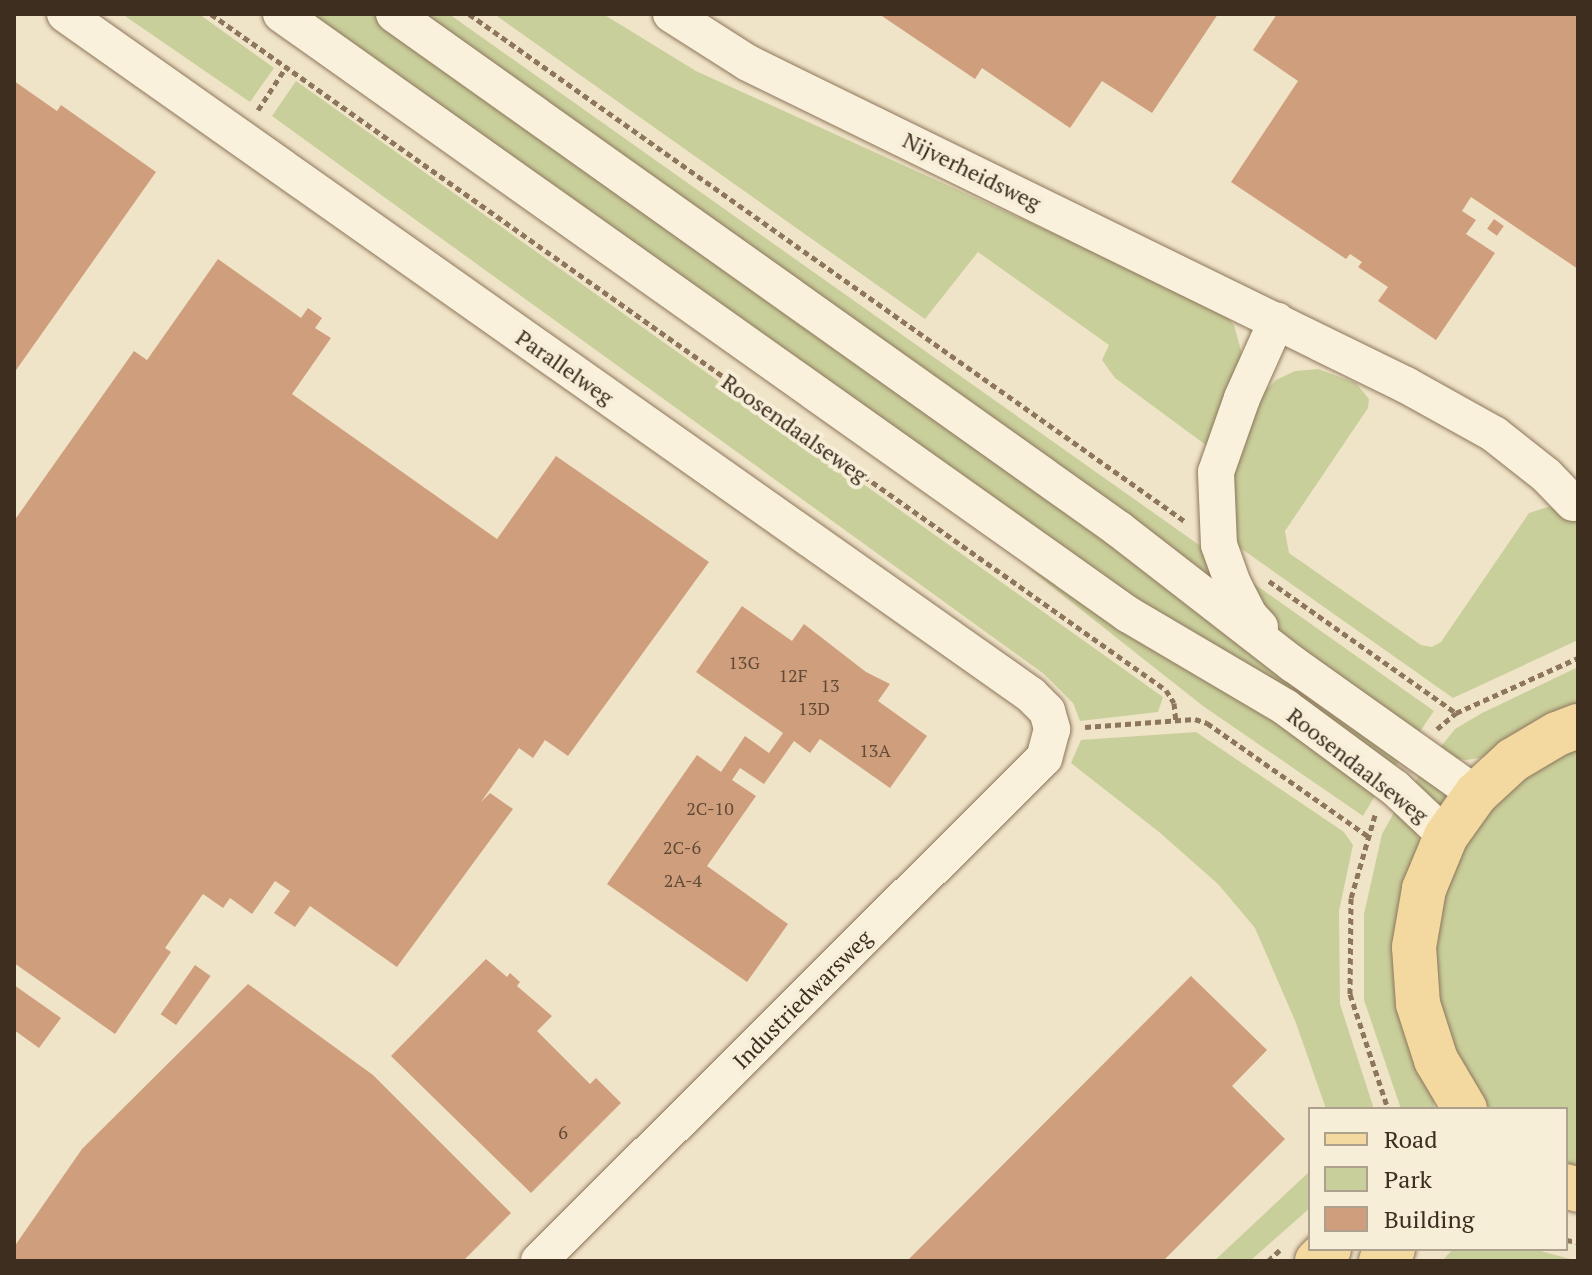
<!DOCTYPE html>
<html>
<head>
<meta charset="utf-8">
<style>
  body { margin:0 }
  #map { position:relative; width:1592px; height:1275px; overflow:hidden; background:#f0e4c8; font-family:"PT Serif",serif }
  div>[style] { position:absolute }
  .green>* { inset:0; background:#c9cf9b; transform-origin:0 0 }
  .building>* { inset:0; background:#cf9f7d; transform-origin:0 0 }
  .path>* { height:5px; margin-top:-2.5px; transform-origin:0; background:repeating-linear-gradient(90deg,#8d765c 0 6px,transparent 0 10px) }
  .roads { filter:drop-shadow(0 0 2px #8d765c) drop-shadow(0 0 2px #8d765c) }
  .minor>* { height:36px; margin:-18px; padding:0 18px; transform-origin:18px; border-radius:18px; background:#faf1dc }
  .major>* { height:44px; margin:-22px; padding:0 22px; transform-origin:22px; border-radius:22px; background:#f3d9a0 }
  span { translate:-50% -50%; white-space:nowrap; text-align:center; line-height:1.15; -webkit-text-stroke:8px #f7eed8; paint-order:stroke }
  .number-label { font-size:18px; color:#624a37 }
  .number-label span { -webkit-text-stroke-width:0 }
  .street-label { font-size:22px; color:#3d2e20 }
  .frame { position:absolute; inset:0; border:16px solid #3d2e20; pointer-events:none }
  .legend { position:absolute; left:1308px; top:1107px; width:260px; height:144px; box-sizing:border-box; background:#f7eed8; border:2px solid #ada18e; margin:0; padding:10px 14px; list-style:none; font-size:24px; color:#3d2e20 }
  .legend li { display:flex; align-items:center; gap:16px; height:40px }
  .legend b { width:40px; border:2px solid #ada18e }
</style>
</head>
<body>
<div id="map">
  <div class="green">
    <div style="clip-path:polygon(122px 14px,199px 14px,274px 68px,250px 102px)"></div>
    <div style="clip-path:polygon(294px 14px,374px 14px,1108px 533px,1400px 760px,1390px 773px,1115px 595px)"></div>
    <div style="clip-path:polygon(411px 14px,449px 14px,1209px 552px,1218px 593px)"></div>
    <div style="clip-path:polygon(494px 14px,603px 14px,696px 71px,1220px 309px,1234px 325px,1245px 365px,1214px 451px,1115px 378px,1102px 360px,1109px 345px,978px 252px,925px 319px)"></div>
    <div style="clip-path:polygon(296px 81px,1163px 697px,1158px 712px,1080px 721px,1073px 703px,1044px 674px,272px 116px)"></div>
    <div style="clip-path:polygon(1318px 369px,1356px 383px,1369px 399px,1368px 408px,1285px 531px,1289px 553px,1421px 645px,1432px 647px,1441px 642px,1529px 513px,1548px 507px,1559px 509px,1578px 523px,1578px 640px,1453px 698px,1229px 540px,1230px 458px,1258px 398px,1276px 380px,1295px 371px)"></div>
    <div style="clip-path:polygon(1027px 567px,1309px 736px,1379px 789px,1363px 816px,1203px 706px)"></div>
    <div style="clip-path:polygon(1236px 571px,1434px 711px,1412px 743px,1287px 650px)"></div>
    <div style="clip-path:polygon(1578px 667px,1578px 708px,1492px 756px,1466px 760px,1434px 755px,1455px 729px,1482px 713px)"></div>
    <div style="clip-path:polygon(1196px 732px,1344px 832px,1353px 845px,1339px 911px,1340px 1004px,1374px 1109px,1326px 1109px,1296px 1023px,1255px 928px,1218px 884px,1159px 832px,1071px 763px,1081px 740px)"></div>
    <div style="clip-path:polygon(1578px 744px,1578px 1171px,1566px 1166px,1566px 1109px,1490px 1109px,1473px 1087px,1458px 1062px,1438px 1008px,1432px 950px,1451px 866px,1500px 794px)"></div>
    <div style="left:1420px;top:775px;width:39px;height:16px;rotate:36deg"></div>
    <div style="clip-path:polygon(1396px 809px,1410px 817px,1419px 840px,1434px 1109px,1401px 1109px,1364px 1000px,1364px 914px,1382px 834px)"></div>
    <div style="clip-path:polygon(1310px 1171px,1310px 1208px,1250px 1261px,1214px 1261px)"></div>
    <div style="clip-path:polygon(1453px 1249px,1533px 1249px,1578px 1261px,1442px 1261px)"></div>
  </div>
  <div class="building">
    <div style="clip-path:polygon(879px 14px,1218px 14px,1152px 113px,1102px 81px,1070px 128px,982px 68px,975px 79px)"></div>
    <div style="clip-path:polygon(1277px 14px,1578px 14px,1578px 269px,1471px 197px,1462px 211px,1476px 220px,1466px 234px,1495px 253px,1436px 340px,1378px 301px,1388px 287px,1358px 267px,1362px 262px,1350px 254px,1346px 259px,1231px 182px,1298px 81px,1253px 50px)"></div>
    <div style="clip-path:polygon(14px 81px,57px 111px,61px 105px,156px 172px,14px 373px)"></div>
    <div style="left:1494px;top:219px;width:12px;height:12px;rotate:35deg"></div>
    <div style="clip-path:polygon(218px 259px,301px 318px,308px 308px,322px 318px,315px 328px,331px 338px,292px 394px,497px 539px,556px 456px,709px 562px,568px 756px,545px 740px,533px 758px,519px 748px,481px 802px,490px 793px,513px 809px,397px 967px,310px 906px,295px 927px,274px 913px,290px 891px,275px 881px,252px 914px,230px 898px,223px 908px,203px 894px,165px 948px,171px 952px,115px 1034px,14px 963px,14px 521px,134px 351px,147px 360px)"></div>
    <div style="clip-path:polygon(742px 606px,792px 641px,804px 624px,866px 672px,890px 684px,878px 701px,927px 736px,890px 788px,820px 739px,810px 753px,794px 741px,764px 784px,740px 768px,732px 780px,756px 796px,707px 866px,788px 924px,747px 982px,607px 884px,697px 755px,721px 772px,745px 736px,769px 753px,783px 733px,696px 672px)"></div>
    <div style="clip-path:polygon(486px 959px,507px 977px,510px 973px,520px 982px,517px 986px,552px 1016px,537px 1031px,590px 1084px,596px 1078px,621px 1103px,531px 1193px,391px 1056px)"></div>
    <div style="left:195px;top:965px;width:19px;height:60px;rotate:35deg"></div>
    <div style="clip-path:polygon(1191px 976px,1267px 1050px,1232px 1086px,1285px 1139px,1163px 1261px,907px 1261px)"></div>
    <div style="clip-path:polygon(248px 984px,373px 1075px,511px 1213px,463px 1261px,14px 1261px,14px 1247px,82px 1149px)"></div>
    <div style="clip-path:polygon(14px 985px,61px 1018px,39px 1048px,14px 1030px)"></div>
  </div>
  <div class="path">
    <div style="left:211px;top:14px;width:1170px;rotate:35.29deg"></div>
    <div style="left:1166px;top:690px;width:15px;rotate:58deg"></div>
    <div style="left:1174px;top:703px;width:18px;rotate:84deg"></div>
    <div style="left:469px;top:14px;width:879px;rotate:35.32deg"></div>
    <div style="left:258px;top:110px;width:51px;rotate:-56.9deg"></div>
    <div style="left:1269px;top:581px;width:229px;rotate:35.2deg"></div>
    <div style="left:1085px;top:727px;width:110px;rotate:-4.2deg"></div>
    <div style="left:1195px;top:719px;width:13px;rotate:18deg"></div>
    <div style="left:1207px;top:723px;width:197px;rotate:35.1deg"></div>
    <div style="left:1437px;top:729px;width:25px;rotate:-40deg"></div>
    <div style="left:1456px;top:713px;width:134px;rotate:-24.3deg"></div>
    <div style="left:1375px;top:815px;width:86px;rotate:106.1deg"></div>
    <div style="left:1351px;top:898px;width:96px;rotate:90.6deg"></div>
    <div style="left:1350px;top:994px;width:121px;rotate:71.7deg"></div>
    <div style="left:1566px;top:1240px;width:12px;rotate:9deg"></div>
    <div style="left:1268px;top:1261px;width:16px;rotate:-43deg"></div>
  </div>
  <div class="roads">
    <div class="minor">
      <div style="left:65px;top:14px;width:1182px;rotate:35.18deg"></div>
      <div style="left:1031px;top:695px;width:23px;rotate:45deg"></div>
      <div style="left:1047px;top:711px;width:19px;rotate:74deg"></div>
      <div style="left:1052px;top:729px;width:30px;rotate:105deg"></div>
      <div style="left:1044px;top:758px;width:713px;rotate:135.11deg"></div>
      <div style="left:281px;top:14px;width:1039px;rotate:35.33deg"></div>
      <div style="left:1129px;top:615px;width:181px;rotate:30.5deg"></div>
      <div style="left:1285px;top:707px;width:137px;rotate:36.4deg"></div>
      <div style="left:1395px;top:788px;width:70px;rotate:43.3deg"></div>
      <div style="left:394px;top:14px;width:891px;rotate:35.4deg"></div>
      <div style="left:1120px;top:530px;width:219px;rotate:37.8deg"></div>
      <div style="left:1293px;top:664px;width:224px;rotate:35.4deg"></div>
      <div style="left:671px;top:14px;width:91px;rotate:32.5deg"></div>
      <div style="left:748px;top:63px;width:733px;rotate:26.08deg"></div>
      <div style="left:1406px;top:385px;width:101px;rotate:29.1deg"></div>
      <div style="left:1494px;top:434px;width:66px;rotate:38.3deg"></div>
      <div style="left:1546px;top:475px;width:39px;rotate:46deg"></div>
      <div style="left:1260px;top:627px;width:16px;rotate:-133deg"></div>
      <div style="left:1249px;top:615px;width:35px;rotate:-117deg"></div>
      <div style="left:1233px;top:584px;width:41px;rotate:-109.7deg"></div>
      <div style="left:1219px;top:545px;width:73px;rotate:-92.4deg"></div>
      <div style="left:1216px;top:472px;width:78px;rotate:-70.6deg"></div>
      <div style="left:1242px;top:398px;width:85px;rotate:-65.8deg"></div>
    </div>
    <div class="major">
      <div style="left:1465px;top:1109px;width:57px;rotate:-120.6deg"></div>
      <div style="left:1436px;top:1060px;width:59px;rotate:-107.8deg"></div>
      <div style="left:1418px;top:1004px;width:57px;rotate:-94deg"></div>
      <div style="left:1414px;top:947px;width:59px;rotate:-80.2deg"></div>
      <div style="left:1424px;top:889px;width:57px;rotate:-67.5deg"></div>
      <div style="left:1446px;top:836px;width:52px;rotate:-54.5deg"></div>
      <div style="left:1476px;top:794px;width:50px;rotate:-42.6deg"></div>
      <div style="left:1513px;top:760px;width:51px;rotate:-30.6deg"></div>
      <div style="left:1557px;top:734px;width:22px;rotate:-21deg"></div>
      <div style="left:1566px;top:1186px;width:13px;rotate:18deg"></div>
      <div style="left:1317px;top:1261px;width:17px;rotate:-45deg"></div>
      <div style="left:1381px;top:1261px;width:17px;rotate:-45deg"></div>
    </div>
  </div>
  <div class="number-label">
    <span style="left:744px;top:662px">13G</span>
    <span style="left:793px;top:675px">12F</span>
    <span style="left:830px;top:685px">13</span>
    <span style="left:814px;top:708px">13D</span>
    <span style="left:875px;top:750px">13A</span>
    <span style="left:710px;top:808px">2C-10</span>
    <span style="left:682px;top:847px">2C-6</span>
    <span style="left:683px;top:880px">2A-4</span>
    <span style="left:563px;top:1132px">6</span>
  </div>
  <div class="street-label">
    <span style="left:972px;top:171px;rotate:26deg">Nijverheidsweg</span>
    <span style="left:565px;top:367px;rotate:35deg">Parallelweg</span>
    <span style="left:795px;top:428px;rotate:35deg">Roosendaalseweg</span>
    <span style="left:1358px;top:765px;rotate:38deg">Roosendaalseweg</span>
    <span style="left:802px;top:999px;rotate:-45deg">Industriedwarsweg</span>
  </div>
  <div class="frame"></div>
  <ul class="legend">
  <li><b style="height:10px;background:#f3d9a0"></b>Road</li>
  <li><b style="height:22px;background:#c9cf9b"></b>Park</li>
  <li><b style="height:22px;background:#cf9f7d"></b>Building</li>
  </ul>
</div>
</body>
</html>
